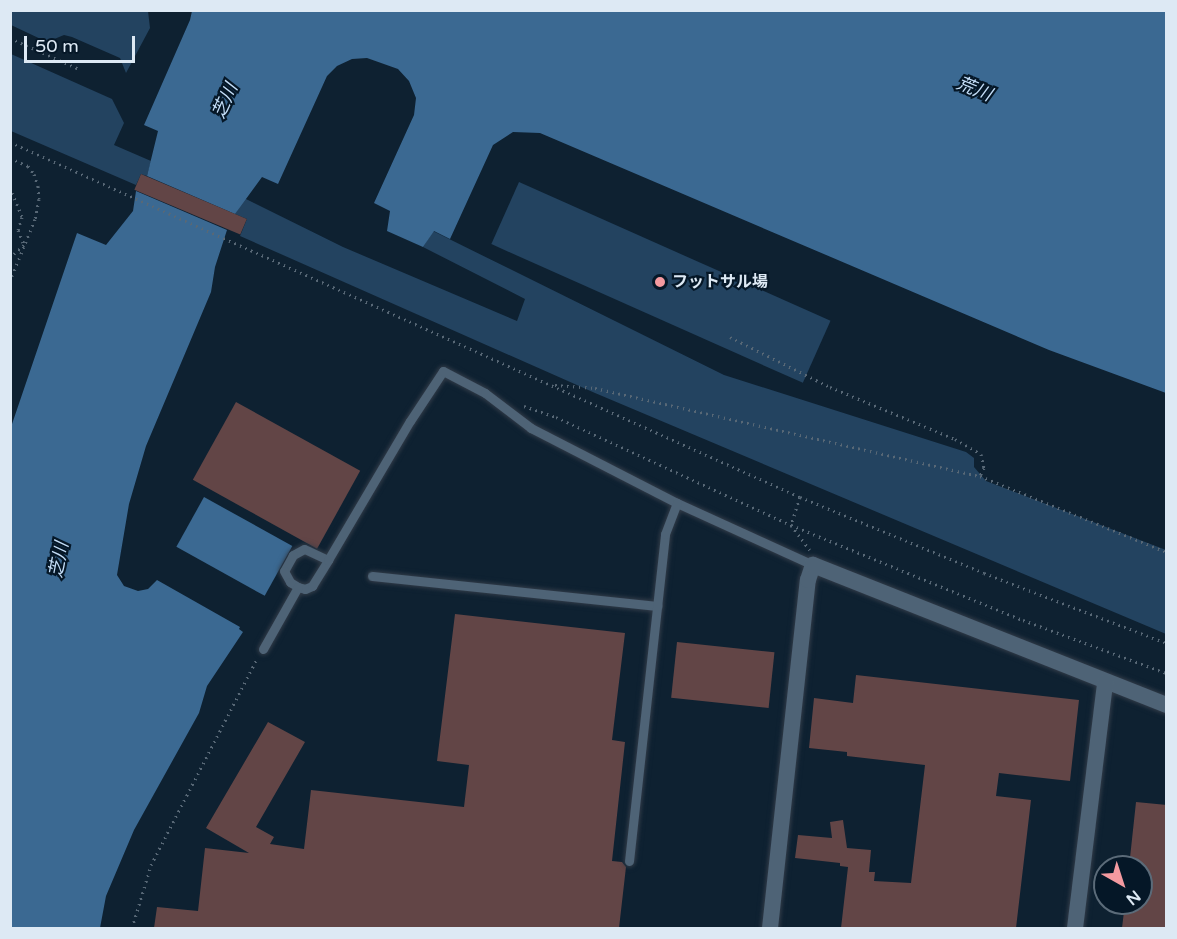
<!DOCTYPE html>
<html>
<head>
<meta charset="utf-8">
<style>
  body { margin:0 }
  #map { position:relative; width:1177px; height:939px; overflow:hidden; background:#0e2131; font-family:"Varela Round","Noto Sans JP",sans-serif }
  div>[style] { position:absolute }
  .green>* { inset:0; background:#234360; transform-origin:0 0 }
  .water>* { inset:0; background:#3b6992; transform-origin:0 0 }
  .building>* { inset:0; background:#624546; transform-origin:0 0 }
  .path>* { height:3px; margin-top:-1.5px; transform-origin:0; background:repeating-linear-gradient(90deg,#586876 0 1.5px,transparent 0 6px) }
  .roads { filter:drop-shadow(0 0 2px #313b48) drop-shadow(0 0 2px #313b48) }
  .service>* { height:9px; margin:-4.5px; padding:0 4.5px; transform-origin:4.5px; border-radius:4.5px; background:#4e6376 }
  .minor>* { height:16px; margin:-8px; padding:0 8px; transform-origin:8px; border-radius:8px; background:#4e6376 }
  .dots>* { width:16px; height:16px; translate:-50% -50%; box-sizing:border-box; border:3px solid #051727; border-radius:50% }
  span { translate:-50% -50%; white-space:nowrap; text-align:center; line-height:1.15; -webkit-text-stroke:4.5px #051727; paint-order:stroke }
  .poi-label { font-size:16px; color:#dde9f4; font-weight:700 }
  .left { translate:0 -50%; text-align:left }
  .water-label { font-size:18px; color:#c4def8; font-style:italic }
  .frame { position:absolute; inset:0; border:12px solid #dde9f4; pointer-events:none }
  .north { position:absolute; left:1093px; top:855px; width:60px; height:60px; box-sizing:border-box; background:#051727; border:2px solid #5b6b79; border-radius:50%; rotate:141deg; font-size:16px; font-weight:700; line-height:24px; text-align:center; color:#dde9f4 }
  .north::after { content:''; display:block; margin:auto; width:21px; height:27px; background:#f49aa0; clip-path:polygon(50% 0,100% 100%,50% 72%,0 100%) }
  .scale { position:absolute; left:24px; top:36px; width:111px; height:27px; box-sizing:border-box; border:3px solid #dde9f4; border-top:0; padding-left:8px; font-size:18px; line-height:21px; white-space:nowrap; color:#dde9f4; -webkit-text-stroke:4px #051727; paint-order:stroke }
</style>
</head>
<body>
<div id="map">
  <div class="green">
    <div style="clip-path:polygon(10px 11px,148px 11px,150px 28px,126px 73px,120px 58px,72px 37px,64px 35px,47px 42px,11px 25px)"></div>
    <div style="clip-path:polygon(11px 54px,112px 99px,124px 123px,114px 145px,151px 161px,147px 176px,141px 174px,136px 185px,11px 131px)"></div>
    <div style="left:519px;top:182px;width:341px;height:68px;rotate:24deg"></div>
    <div style="clip-path:polygon(244px 198px,343px 247px,517px 321px,525px 299px,423px 247px,433px 231px,724px 375px,966px 452px,974px 458px,974px 467px,986px 481px,1166px 550px,1166px 634px,595px 393px,240px 236px,247px 219px,235px 214px)"></div>
  </div>
  <div class="water">
    <div style="clip-path:polygon(192px 11px,1166px 11px,1166px 393px,1049px 350px,540px 133px,513px 132px,493px 145px,450px 239px,434px 231px,423px 247px,387px 231px,390px 211px,374px 203px,414px 115px,416px 98px,409px 81px,398px 69px,367px 58px,352px 59px,337px 66px,327px 76px,278px 184px,262px 177px,235px 214px,147px 176px,158px 131px,144px 125px,190px 20px)"></div>
    <div style="clip-path:polygon(136px 191px,227px 230px,215px 267px,211px 292px,146px 446px,129px 504px,117px 575px,124px 586px,138px 591px,148px 589px,157px 580px,240px 627px,239px 629px,243px 632px,207px 686px,199px 713px,134px 830px,106px 896px,100px 928px,11px 928px,11px 427px,77px 233px,106px 245px,133px 211px)"></div>
    <div style="left:204px;top:497px;width:101px;height:57px;rotate:29deg"></div>
  </div>
  <div class="building">
    <div style="left:141px;top:174px;width:115px;height:17px;rotate:23deg"></div>
    <div style="left:236px;top:402px;width:142px;height:89px;rotate:29deg"></div>
    <div style="clip-path:polygon(455px 614px,625px 633px,612px 740px,625px 742px,612px 861px,622px 862px,626px 867px,619px 928px,154px 928px,157px 907px,198px 911px,205px 848px,249px 853px,206px 828px,268px 722px,305px 742px,256px 827px,274px 837px,270px 844px,304px 849px,311px 790px,464px 807px,469px 765px,437px 761px)"></div>
    <div style="left:677px;top:642px;width:98px;height:56px;rotate:6deg"></div>
    <div style="clip-path:polygon(856px 675px,1079px 700px,1070px 781px,999px 773px,996px 796px,1031px 800px,1016px 928px,841px 928px,848px 867px,840px 866px,840px 863px,795px 858px,798px 835px,832px 838px,830px 822px,843px 820px,847px 848px,871px 850px,869px 872px,875px 872px,874px 881px,911px 883px,925px 765px,847px 756px,847px 752px,809px 748px,814px 698px,853px 703px)"></div>
    <div style="clip-path:polygon(1136px 802px,1167px 805px,1167px 928px,1122px 928px,1125px 903px,1141px 903px,1141px 867px,1129px 867px)"></div>
  </div>
  <div class="path">
    <div style="left:10px;top:38px;width:76px;rotate:24.2deg"></div>
    <div style="left:10px;top:142px;width:866px;rotate:24.2deg"></div>
    <div style="left:800px;top:497px;width:199px;rotate:22.4deg"></div>
    <div style="left:984px;top:573px;width:195px;rotate:21deg"></div>
    <div style="left:10px;top:158px;width:20px;rotate:24deg"></div>
    <div style="left:28px;top:166px;width:10px;rotate:53deg"></div>
    <div style="left:34px;top:174px;width:13px;rotate:72deg"></div>
    <div style="left:38px;top:186px;width:13px;rotate:86deg"></div>
    <div style="left:39px;top:199px;width:20px;rotate:101deg"></div>
    <div style="left:35px;top:219px;width:67px;rotate:112deg"></div>
    <div style="left:10px;top:187px;width:32px;rotate:68deg"></div>
    <div style="left:22px;top:217px;width:14px;rotate:107deg"></div>
    <div style="left:18px;top:230px;width:16px;rotate:68deg"></div>
    <div style="left:24px;top:245px;width:18px;rotate:139deg"></div>
    <div style="left:730px;top:337px;width:112px;rotate:26.6deg"></div>
    <div style="left:830px;top:387px;width:135px;rotate:22.6deg"></div>
    <div style="left:955px;top:439px;width:30px;rotate:30deg"></div>
    <div style="left:981px;top:454px;width:14px;rotate:78deg"></div>
    <div style="left:984px;top:468px;width:9px;rotate:117deg"></div>
    <div style="left:555px;top:385px;width:40px;rotate:4.3deg"></div>
    <div style="left:595px;top:388px;width:395px;rotate:12.9deg"></div>
    <div style="left:980px;top:476px;width:201px;rotate:22.2deg"></div>
    <div style="left:524px;top:406px;width:34px;rotate:19deg"></div>
    <div style="left:556px;top:417px;width:259px;rotate:24.7deg"></div>
    <div style="left:791px;top:525px;width:251px;rotate:22.3deg"></div>
    <div style="left:1023px;top:620px;width:153px;rotate:20.3deg"></div>
    <div style="left:800px;top:497px;width:29px;rotate:108deg"></div>
    <div style="left:791px;top:525px;width:31px;rotate:53deg"></div>
    <div style="left:132px;top:928px;width:66px;rotate:-73.2deg"></div>
    <div style="left:151px;top:865px;width:232px;rotate:-62.8deg"></div>
  </div>
  <div class="roads">
    <div class="service">
      <div style="left:328px;top:560px;width:26px;rotate:-155deg"></div>
      <div style="left:304px;top:549px;width:13px;rotate:151deg"></div>
      <div style="left:293px;top:555px;width:18px;rotate:119deg"></div>
      <div style="left:284px;top:571px;width:13px;rotate:61deg"></div>
      <div style="left:290px;top:582px;width:9px;rotate:32deg"></div>
      <div style="left:298px;top:587px;width:7px;rotate:16deg"></div>
      <div style="left:305px;top:589px;width:8px;rotate:-23deg"></div>
      <div style="left:312px;top:586px;width:31px;rotate:-58deg"></div>
      <div style="left:328px;top:560px;width:161px;rotate:-59.5deg"></div>
      <div style="left:410px;top:421px;width:60px;rotate:-56.6deg"></div>
      <div style="left:443px;top:371px;width:47px;rotate:27.6deg"></div>
      <div style="left:485px;top:393px;width:58px;rotate:37.3deg"></div>
      <div style="left:531px;top:428px;width:164px;rotate:27.2deg"></div>
      <div style="left:677px;top:503px;width:149px;rotate:24.5deg"></div>
      <div style="left:372px;top:576px;width:287px;rotate:6deg"></div>
      <div style="left:263px;top:649px;width:71px;rotate:-60.6deg"></div>
      <div style="left:629px;top:861px;width:329px;rotate:-83.7deg"></div>
      <div style="left:665px;top:534px;width:33px;rotate:-69deg"></div>
    </div>
    <div class="minor">
      <div style="left:770px;top:928px;width:350px;rotate:-83.8deg"></div>
      <div style="left:808px;top:580px;width:16px;rotate:-72deg"></div>
      <div style="left:813px;top:565px;width:380px;rotate:21.6deg"></div>
      <div style="left:1075px;top:928px;width:248px;rotate:-83deg"></div>
    </div>
  </div>
  <div class="dots">
    <div style="left:660px;top:282px;background:#f49aa0"></div>
  </div>
  <div class="poi-label">
    <span class="left" style="left:672px;top:282px">フットサル場</span>
  </div>
  <div class="water-label">
    <span style="left:974px;top:89px;rotate:22deg">荒川</span>
    <span style="left:225px;top:101px;rotate:-66deg">芝川</span>
    <span style="left:59px;top:560px;rotate:-79deg">芝川</span>
  </div>
  <div class="frame"></div>
  <div class="north">N</div>
  <div class="scale">50 m</div>
</div>
</body>
</html>
